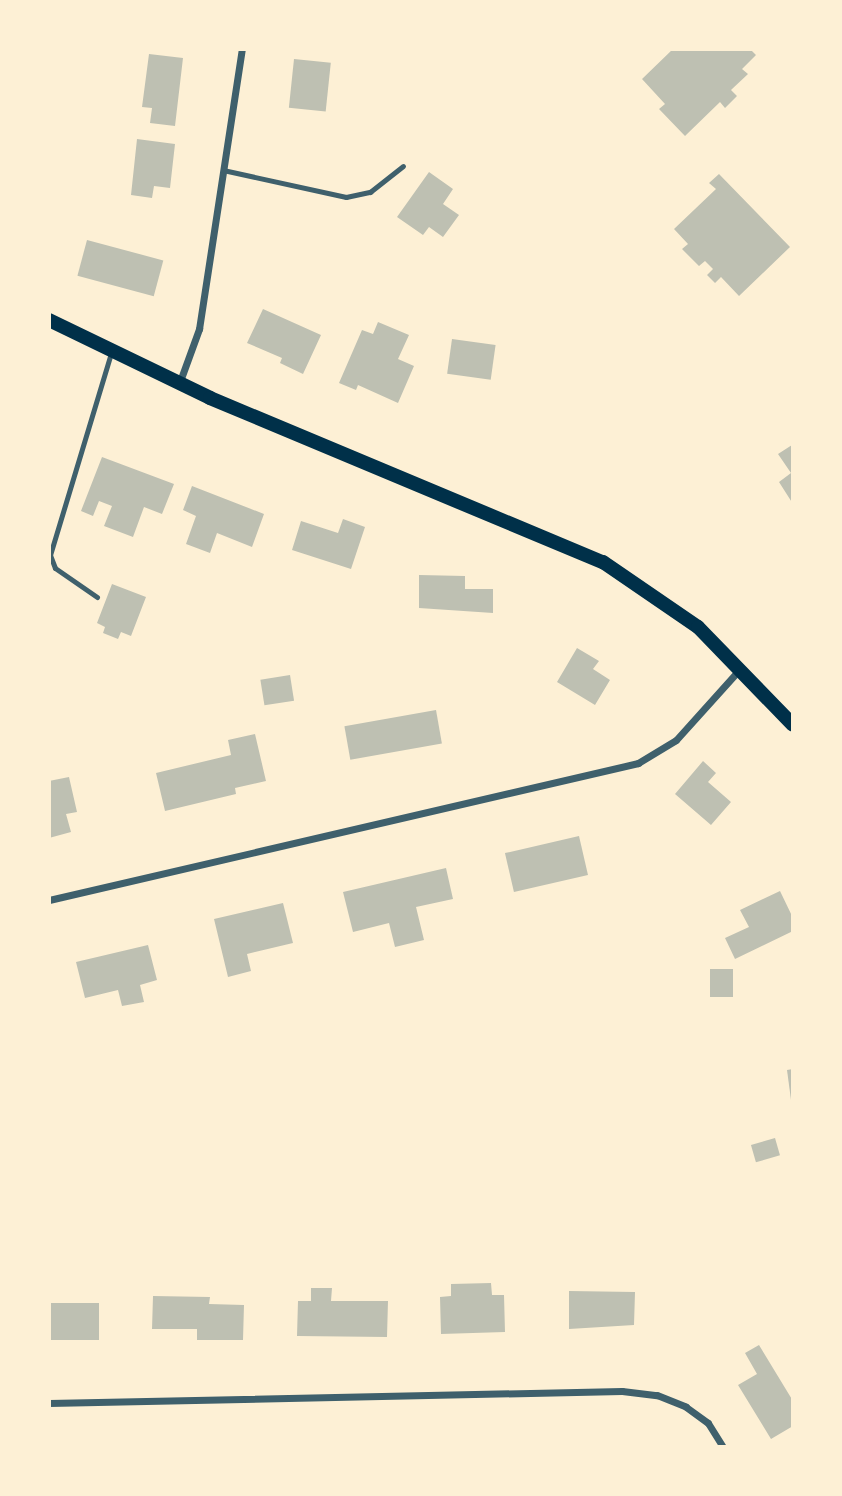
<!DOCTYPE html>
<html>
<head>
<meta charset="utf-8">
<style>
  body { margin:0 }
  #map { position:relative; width:842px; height:1496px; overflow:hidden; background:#fdf0d5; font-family:"DM Sans",sans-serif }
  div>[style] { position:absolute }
  .building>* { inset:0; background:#bec0b2; transform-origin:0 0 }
  .service>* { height:5px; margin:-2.5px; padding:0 2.5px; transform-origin:2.5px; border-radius:2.5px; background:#3f606c }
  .minor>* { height:7px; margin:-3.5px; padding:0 3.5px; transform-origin:3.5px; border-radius:3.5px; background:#3f606c }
  .secondary>* { height:14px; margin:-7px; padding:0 7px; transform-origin:7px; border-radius:7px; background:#003049 }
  span { translate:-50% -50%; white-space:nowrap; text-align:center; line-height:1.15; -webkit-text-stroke:5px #fdf0d5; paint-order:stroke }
  .frame { position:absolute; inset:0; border:51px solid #fdf0d5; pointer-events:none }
</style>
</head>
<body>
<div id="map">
  <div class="building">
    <div style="clip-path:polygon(673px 49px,750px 49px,756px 55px,742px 69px,748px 74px,731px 90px,737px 96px,725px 108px,720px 102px,685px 136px,659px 109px,665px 104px,642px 79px)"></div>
    <div style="clip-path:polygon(149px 54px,183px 58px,175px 126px,150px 123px,152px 108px,142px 107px)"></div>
    <div style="left:294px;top:59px;width:37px;height:49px;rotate:6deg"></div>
    <div style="clip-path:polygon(137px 139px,175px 144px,170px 188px,154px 186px,152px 198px,131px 195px)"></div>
    <div style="clip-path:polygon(429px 172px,453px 189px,443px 204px,459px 215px,443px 237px,429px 227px,423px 235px,397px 217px)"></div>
    <div style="clip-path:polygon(719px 174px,790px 247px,739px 296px,721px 277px,715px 283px,707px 275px,713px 269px,705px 261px,699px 266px,682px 249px,688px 244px,674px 229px,716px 189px,709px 183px)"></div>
    <div style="left:87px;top:240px;width:79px;height:37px;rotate:15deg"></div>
    <div style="clip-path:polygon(263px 309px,321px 335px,303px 374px,280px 363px,282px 358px,247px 343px)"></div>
    <div style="clip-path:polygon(378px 322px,409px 335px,398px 359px,414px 366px,398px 403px,358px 385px,356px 390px,339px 383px,362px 330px,373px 334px)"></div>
    <div style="left:452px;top:339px;width:44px;height:35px;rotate:8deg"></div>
    <div style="clip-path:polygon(792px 445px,793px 446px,793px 504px,779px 482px,791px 473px,778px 454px)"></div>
    <div style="clip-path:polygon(102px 457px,174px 484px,162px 514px,144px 507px,133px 537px,104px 526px,112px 506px,99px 501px,93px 516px,81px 511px)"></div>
    <div style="clip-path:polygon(192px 486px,264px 514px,252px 547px,217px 533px,210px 553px,186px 544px,196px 516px,183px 510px)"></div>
    <div style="clip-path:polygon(343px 519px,365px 527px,351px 569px,292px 550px,301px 521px,338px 533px)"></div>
    <div style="clip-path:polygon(419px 575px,465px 576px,465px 589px,493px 589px,493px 613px,419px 608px)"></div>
    <div style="clip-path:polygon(112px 584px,146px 597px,131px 636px,121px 632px,118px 639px,103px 633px,105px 627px,97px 623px)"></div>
    <div style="clip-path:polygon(577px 648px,599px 661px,593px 669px,610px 680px,595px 705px,557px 682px)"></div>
    <div style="left:290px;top:675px;width:26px;height:30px;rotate:81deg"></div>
    <div style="left:436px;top:710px;width:34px;height:93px;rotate:80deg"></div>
    <div style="clip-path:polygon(255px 734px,266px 781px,235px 788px,236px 794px,165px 811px,156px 773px,231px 755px,228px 740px)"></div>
    <div style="clip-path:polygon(703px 761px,716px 773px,708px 782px,731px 802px,711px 825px,675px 794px)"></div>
    <div style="clip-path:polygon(69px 777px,77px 812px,66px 814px,71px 832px,49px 838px,49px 781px)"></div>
    <div style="left:579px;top:836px;width:40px;height:76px;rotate:77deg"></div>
    <div style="clip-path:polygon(446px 868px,453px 899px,416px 907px,424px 940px,395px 947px,389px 923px,353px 932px,343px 892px)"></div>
    <div style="clip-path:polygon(780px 891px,793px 918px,793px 931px,735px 959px,725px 938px,749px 927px,740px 910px)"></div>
    <div style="clip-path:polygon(283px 903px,293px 943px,247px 954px,251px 971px,228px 977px,214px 919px)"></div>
    <div style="clip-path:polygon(148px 945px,157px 980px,140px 985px,144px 1002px,122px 1006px,118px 990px,85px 998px,76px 962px)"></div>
    <div style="left:710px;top:969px;width:23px;height:28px"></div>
    <div style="clip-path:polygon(793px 1069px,793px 1100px,791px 1100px,787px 1070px)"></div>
    <div style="left:775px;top:1138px;width:18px;height:25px;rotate:74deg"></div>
    <div style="clip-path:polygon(491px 1283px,492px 1295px,504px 1295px,505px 1332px,441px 1334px,440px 1297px,451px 1296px,451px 1284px)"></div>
    <div style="clip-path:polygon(311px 1288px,332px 1288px,331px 1301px,388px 1301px,387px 1337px,297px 1336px,298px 1301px,311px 1301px)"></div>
    <div style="clip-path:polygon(569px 1291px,635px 1292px,634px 1325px,569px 1329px)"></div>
    <div style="clip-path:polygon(153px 1296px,210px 1297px,209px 1304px,244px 1305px,243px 1340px,197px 1340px,197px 1329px,152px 1329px)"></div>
    <div style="left:49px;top:1303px;width:50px;height:37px"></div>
    <div style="clip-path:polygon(759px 1345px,793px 1401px,793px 1426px,771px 1439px,738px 1385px,757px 1374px,745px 1353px)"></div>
  </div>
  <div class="service">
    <div style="left:223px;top:170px;width:126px;rotate:12.4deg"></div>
    <div style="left:346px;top:197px;width:25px;rotate:-12deg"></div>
    <div style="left:370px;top:192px;width:42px;rotate:-38.2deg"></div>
    <div style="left:97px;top:597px;width:51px;rotate:-145.4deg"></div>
    <div style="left:55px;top:568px;width:14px;rotate:-111deg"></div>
    <div style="left:50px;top:555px;width:211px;rotate:-73.2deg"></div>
  </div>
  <div class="minor">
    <div style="left:179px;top:384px;width:59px;rotate:-70deg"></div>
    <div style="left:199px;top:329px;width:283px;rotate:-81.3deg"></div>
    <div style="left:49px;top:900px;width:605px;rotate:-13.09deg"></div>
    <div style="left:638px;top:763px;width:44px;rotate:-31.2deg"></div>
    <div style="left:676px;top:740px;width:96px;rotate:-48deg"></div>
    <div style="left:49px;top:1403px;width:573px;rotate:-1.2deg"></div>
    <div style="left:622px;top:1391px;width:35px;rotate:7deg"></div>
    <div style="left:657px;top:1395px;width:31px;rotate:22deg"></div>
    <div style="left:686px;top:1407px;width:27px;rotate:36deg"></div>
    <div style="left:708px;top:1423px;width:28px;rotate:58deg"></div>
  </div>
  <div class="secondary">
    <div style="left:49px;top:320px;width:179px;rotate:25.8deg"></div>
    <div style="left:210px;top:398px;width:426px;rotate:22.7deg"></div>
    <div style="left:603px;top:562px;width:115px;rotate:34.4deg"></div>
    <div style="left:698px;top:627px;width:136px;rotate:45.9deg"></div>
  </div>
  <div class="frame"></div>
</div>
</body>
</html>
